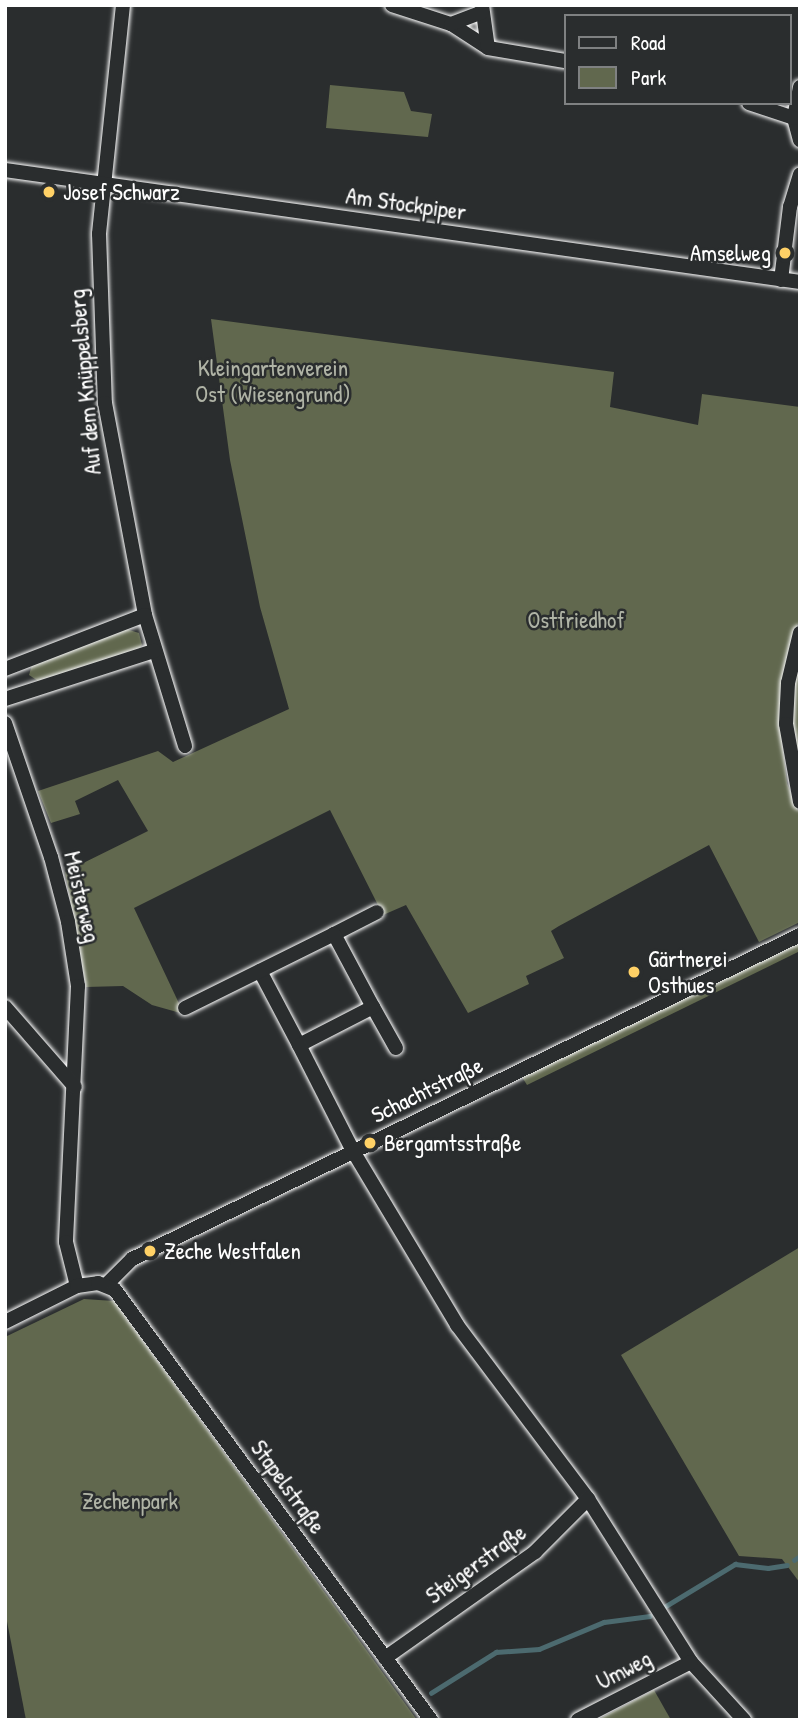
<!DOCTYPE html>
<html>
<head>
<meta charset="utf-8">
<style>
  body { margin:0 }
  #map { position:relative; width:805px; height:1725px; overflow:hidden; background:#2a2d2e; font-family:"Patrick Hand",sans-serif }
  div>[style] { position:absolute }
  .green>* { inset:0; background:#61684e }
  .stream>* { height:4.5px; margin:-2.25px; padding:0 2.25px; transform-origin:2.25px; border-radius:2.25px; background:#4c6a6f }
  .roads { filter:drop-shadow(0 0 2px #fff) drop-shadow(0 0 2px #fff) }
  .minor>* { height:14px; margin:-7px; padding:0 7px; transform-origin:7px; border-radius:7px; background:#2a2d2e }
  .dots>* { width:19px; height:19px; translate:-50% -50%; box-sizing:border-box; border:4px solid #2a2d2e; border-radius:50% }
  span { translate:-50% -50%; white-space:nowrap; text-align:center; line-height:1.15; -webkit-text-stroke:5px #2a2d2e; paint-order:stroke }
  .poi-label { font-size:23px; color:#fff }
  .left { translate:0 -50%; text-align:left }
  .right { translate:-100% -50%; text-align:right }
  .street-label { font-size:23px; color:#fff }
  .park-label { font-size:23px; color:#b0b4a6 }
  .frame { position:absolute; inset:0; border:7px solid #fff; pointer-events:none }
  .legend { position:absolute; left:564px; top:14px; width:228px; height:91px; box-sizing:border-box; background:#2a2d2e; border:2px solid #7f8182; margin:0; padding:9px 12px; list-style:none; font-size:21px; color:#fff }
  .legend li { display:flex; align-items:center; gap:14px; height:35px }
  .legend b { width:35px; border:2px solid #7f8182 }
</style>
</head>
<body>
<div id="map">
  <div class="green">
    <div style="clip-path:polygon(330px 85px,404px 92px,411px 111px,432px 114px,428px 137px,326px 128px)"></div>
    <div style="clip-path:polygon(211px 319px,614px 372px,610px 407px,698px 425px,702px 394px,800px 407px,800px 617px,788px 654px,780px 725px,787px 783px,800px 816px,800px 922px,759px 942px,709px 845px,559px 926px,551px 931px,564px 958px,526px 976px,529px 984px,468px 1013px,406px 905px,383px 915px,330px 810px,134px 908px,184px 1014px,152px 1005px,123px 986px,86px 987px,65px 872px,148px 831px,118px 780px,75px 801px,80px 814px,51px 823px,38px 791px,158px 751px,173px 762px,289px 709px,260px 607px,230px 460px)"></div>
    <div style="clip-path:polygon(126px 629px,139px 633px,142px 645px,135px 653px,38px 681px,29px 675px,32px 665px)"></div>
    <div style="clip-path:polygon(800px 658px,800px 783px,791px 706px)"></div>
    <div style="clip-path:polygon(800px 943px,800px 951px,527px 1085px,522px 1077px)"></div>
    <div style="clip-path:polygon(800px 1247px,800px 1583px,782px 1559px,739px 1556px,621px 1355px)"></div>
    <div style="clip-path:polygon(84px 1299px,114px 1301px,417px 1720px,26px 1720px,5px 1611px,5px 1337px)"></div>
    <div style="clip-path:polygon(654px 1690px,671px 1720px,597px 1720px)"></div>
  </div>
  <div class="stream">
    <div style="left:794px;top:1560px;width:7px;rotate:-34deg"></div>
    <div style="left:666px;top:1606px;width:81px;rotate:-31.3deg"></div>
    <div style="left:735px;top:1564px;width:33px;rotate:7deg"></div>
    <div style="left:768px;top:1568px;width:19px;rotate:-9deg"></div>
    <div style="left:431px;top:1693px;width:77px;rotate:-32.2deg"></div>
    <div style="left:496px;top:1652px;width:43px;rotate:-4deg"></div>
    <div style="left:539px;top:1649px;width:70px;rotate:-22.6deg"></div>
    <div style="left:604px;top:1622px;width:46px;rotate:-7.4deg"></div>
  </div>
  <div class="roads">
    <div class="minor">
      <div style="left:123px;top:5px;width:230px;rotate:96deg"></div>
      <div style="left:99px;top:234px;width:169px;rotate:88deg"></div>
      <div style="left:105px;top:403px;width:216px;rotate:79.3deg"></div>
      <div style="left:145px;top:615px;width:137px;rotate:73deg"></div>
      <div style="left:392px;top:5px;width:62px;rotate:17.9deg"></div>
      <div style="left:451px;top:24px;width:44px;rotate:33deg"></div>
      <div style="left:488px;top:48px;width:78px;rotate:9.6deg"></div>
      <div style="left:482px;top:5px;width:43px;rotate:82.1deg"></div>
      <div style="left:451px;top:24px;width:33px;rotate:-21deg"></div>
      <div style="left:800px;top:87px;width:32px;rotate:101deg"></div>
      <div style="left:794px;top:118px;width:23px;rotate:75deg"></div>
      <div style="left:749px;top:103px;width:47px;rotate:18.4deg"></div>
      <div style="left:5px;top:170px;width:803px;rotate:8.02deg"></div>
      <div style="left:781px;top:280px;width:74px;rotate:-83deg"></div>
      <div style="left:790px;top:207px;width:34px;rotate:-73deg"></div>
      <div style="left:800px;top:633px;width:51px;rotate:103.5deg"></div>
      <div style="left:788px;top:683px;width:41px;rotate:92.8deg"></div>
      <div style="left:786px;top:724px;width:79px;rotate:79.8deg"></div>
      <div style="left:5px;top:669px;width:150px;rotate:-21.1deg"></div>
      <div style="left:5px;top:699px;width:157px;rotate:-17.9deg"></div>
      <div style="left:5px;top:723px;width:142px;rotate:71.1deg"></div>
      <div style="left:51px;top:857px;width:67px;rotate:75.3deg"></div>
      <div style="left:68px;top:922px;width:65px;rotate:81.1deg"></div>
      <div style="left:78px;top:986px;width:256px;rotate:92.7deg"></div>
      <div style="left:66px;top:1242px;width:45px;rotate:76deg"></div>
      <div style="left:334px;top:934px;width:48px;rotate:-27.1deg"></div>
      <div style="left:260px;top:971px;width:84px;rotate:62.2deg"></div>
      <div style="left:5px;top:1007px;width:106px;rotate:48.8deg"></div>
      <div style="left:373px;top:1007px;width:47px;rotate:60.7deg"></div>
      <div style="left:185px;top:1008px;width:166px;rotate:-26.4deg"></div>
      <div style="left:334px;top:934px;width:83px;rotate:61.9deg"></div>
      <div style="left:373px;top:1007px;width:83px;rotate:152.8deg"></div>
      <div style="left:299px;top:1045px;width:119px;rotate:63deg"></div>
      <div style="left:353px;top:1151px;width:203px;rotate:59.1deg"></div>
      <div style="left:457px;top:1325px;width:218px;rotate:53deg"></div>
      <div style="left:588px;top:1499px;width:193px;rotate:57.7deg"></div>
      <div style="left:691px;top:1662px;width:79px;rotate:47.6deg"></div>
      <div style="left:106px;top:1285px;width:37px;rotate:-45deg"></div>
      <div style="left:132px;top:1259px;width:742px;rotate:-25.87deg"></div>
      <div style="left:5px;top:1322px;width:80px;rotate:-26.6deg"></div>
      <div style="left:77px;top:1286px;width:21px;rotate:-8deg"></div>
      <div style="left:98px;top:1283px;width:18px;rotate:22deg"></div>
      <div style="left:115px;top:1290px;width:534px;rotate:53.69deg"></div>
      <div style="left:385px;top:1658px;width:184px;rotate:-35.2deg"></div>
      <div style="left:535px;top:1552px;width:75px;rotate:-45deg"></div>
      <div style="left:578px;top:1720px;width:127px;rotate:-27.2deg"></div>
    </div>
  </div>
  <div class="dots">
    <div style="left:49px;top:192px;background:#ffd166"></div>
    <div style="left:785px;top:253px;background:#ffd166"></div>
    <div style="left:634px;top:972px;background:#ffd166"></div>
    <div style="left:370px;top:1143px;background:#ffd166"></div>
    <div style="left:150px;top:1251px;background:#ffd166"></div>
  </div>
  <div class="poi-label">
    <span class="left" style="left:63px;top:192px">Josef Schwarz</span>
    <span class="right" style="left:771px;top:253px">Amselweg</span>
    <span class="left" style="left:648px;top:972px">Gärtnerei<br>Osthues</span>
    <span class="left" style="left:384px;top:1143px">Bergamtsstraße</span>
    <span class="left" style="left:164px;top:1251px">Zeche Westfalen</span>
  </div>
  <div class="street-label">
    <span style="left:406px;top:204px;rotate:8deg">Am Stockpiper</span>
    <span style="left:85px;top:382px;rotate:-95deg">Auf dem Knüppelsberg</span>
    <span style="left:82px;top:897px;rotate:77deg">Meisterweg</span>
    <span style="left:427px;top:1090px;rotate:-26deg">Schachtstraße</span>
    <span style="left:288px;top:1487px;rotate:54deg">Stapelstraße</span>
    <span style="left:476px;top:1564px;rotate:-36deg">Steigerstraße</span>
    <span style="left:624px;top:1670px;rotate:-27deg">Umweg</span>
  </div>
  <div class="park-label">
    <span style="left:273px;top:381px">Kleingartenverein<br>Ost (Wiesengrund)</span>
    <span style="left:576px;top:620px">Ostfriedhof</span>
    <span style="left:130px;top:1501px">Zechenpark</span>
  </div>
  <div class="frame"></div>
  <ul class="legend">
  <li><b style="height:9px;background:#2a2d2e"></b>Road</li>
  <li><b style="height:19px;background:#61684e"></b>Park</li>
  </ul>
</div>
</body>
</html>
